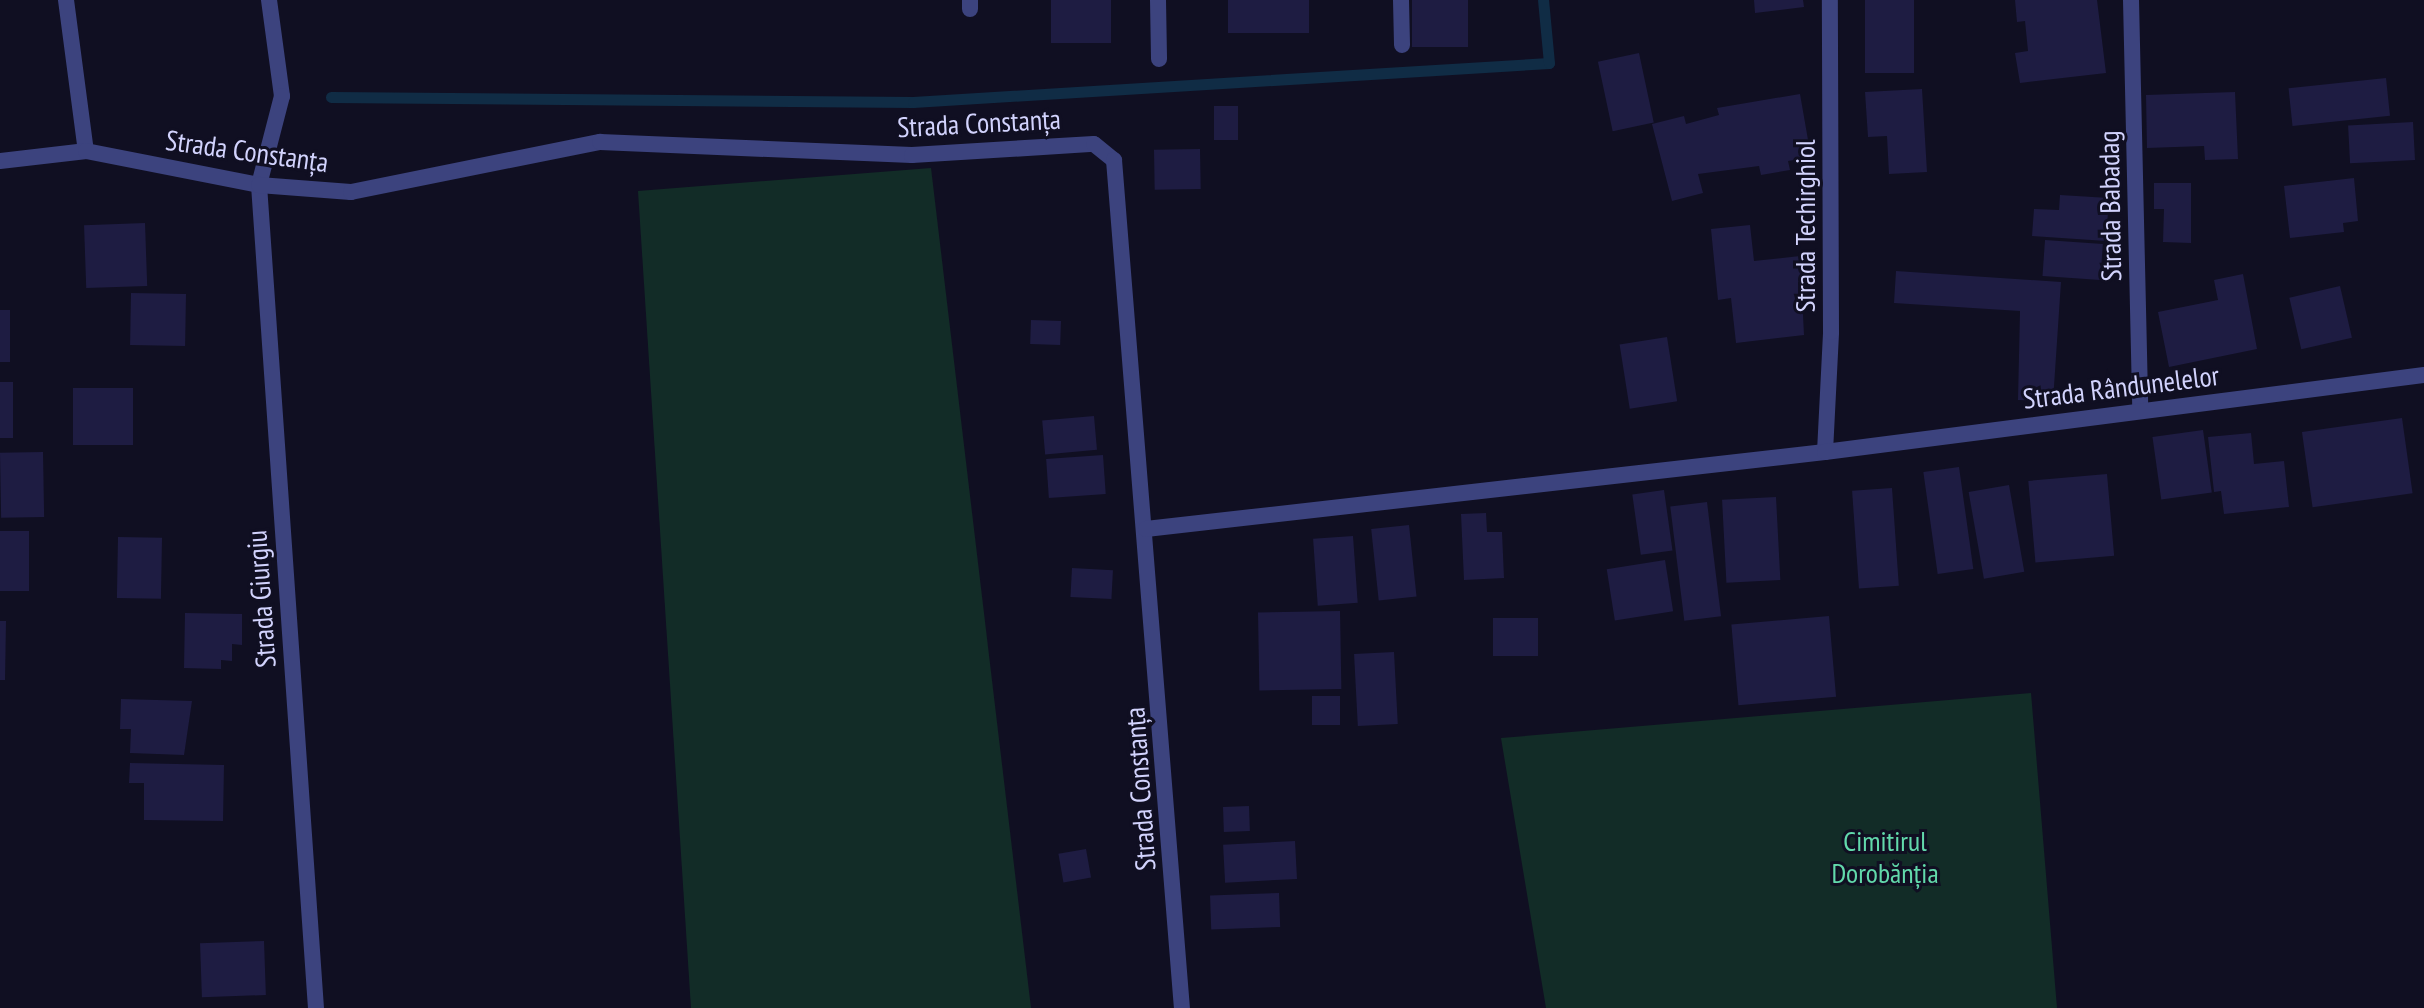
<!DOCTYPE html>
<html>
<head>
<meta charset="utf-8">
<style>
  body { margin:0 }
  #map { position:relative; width:2424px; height:1008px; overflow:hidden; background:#100f22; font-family:"PT Sans Narrow",sans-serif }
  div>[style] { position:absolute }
  .green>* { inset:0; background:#122c27 }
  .stream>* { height:11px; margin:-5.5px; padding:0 5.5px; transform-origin:5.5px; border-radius:5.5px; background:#102c45 }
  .building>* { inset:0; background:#1e1c42; transform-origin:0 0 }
  .minor>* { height:16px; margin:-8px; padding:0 8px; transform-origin:8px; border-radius:8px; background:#3c437e }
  span { translate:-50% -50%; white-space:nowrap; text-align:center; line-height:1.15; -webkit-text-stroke:6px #100f22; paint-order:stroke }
  .street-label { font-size:28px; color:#d2d3fd }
  .park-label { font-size:28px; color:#62d9ab }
</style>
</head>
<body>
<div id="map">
  <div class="green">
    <div style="clip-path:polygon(931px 168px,1031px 1008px,691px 1008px,638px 191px)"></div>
    <div style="clip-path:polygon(2031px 693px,2057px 1008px,1546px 1008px,1501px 738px)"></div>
  </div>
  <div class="stream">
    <div style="left:331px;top:97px;width:582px;rotate:0.49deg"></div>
    <div style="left:913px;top:102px;width:637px;rotate:-3.51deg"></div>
    <div style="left:1549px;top:63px;width:63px;rotate:-95.4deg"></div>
  </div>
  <div class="building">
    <div style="left:1051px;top:0;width:60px;height:43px"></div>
    <div style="left:1228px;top:0;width:81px;height:33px"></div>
    <div style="left:1412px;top:0;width:56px;height:47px"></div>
    <div style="clip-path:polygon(1754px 0,1803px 0,1804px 7px,1755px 13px)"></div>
    <div style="left:1865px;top:0;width:49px;height:73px"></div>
    <div style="clip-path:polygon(2015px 0,2097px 0,2106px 73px,2020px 83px,2015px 53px,2028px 51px,2025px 21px,2017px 22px)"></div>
    <div style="left:1639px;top:53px;width:71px;height:42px;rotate:78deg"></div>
    <div style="left:2386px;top:78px;width:38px;height:98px;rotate:84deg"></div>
    <div style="clip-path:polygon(1922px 89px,1927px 172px,1889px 174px,1887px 136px,1868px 137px,1865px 92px)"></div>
    <div style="clip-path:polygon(2235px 92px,2238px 159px,2205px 160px,2204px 146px,2147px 148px,2146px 95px)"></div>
    <div style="clip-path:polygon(1800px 94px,1811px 157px,1788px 161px,1790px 170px,1761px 175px,1759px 166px,1698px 174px,1703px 193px,1672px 201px,1652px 124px,1684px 116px,1686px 124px,1719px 115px,1717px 108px)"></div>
    <div style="left:1214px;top:106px;width:24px;height:34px"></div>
    <div style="left:2413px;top:122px;width:38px;height:65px;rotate:87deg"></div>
    <div style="left:1200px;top:149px;width:40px;height:46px;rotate:89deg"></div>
    <div style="clip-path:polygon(2354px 178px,2358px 221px,2343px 223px,2344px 232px,2290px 238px,2284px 186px)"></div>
    <div style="clip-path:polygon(2154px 183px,2191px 183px,2191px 243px,2163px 242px,2164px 209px,2154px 209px)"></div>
    <div style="clip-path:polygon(2060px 195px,2109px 198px,2106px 241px,2032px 236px,2034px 209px,2059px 210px)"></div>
    <div style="left:145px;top:223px;width:63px;height:61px;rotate:88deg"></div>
    <div style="clip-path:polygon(1750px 225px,1754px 261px,1800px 256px,1804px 335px,1736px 343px,1731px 298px,1718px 300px,1711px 229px)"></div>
    <div style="left:2045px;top:240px;width:58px;height:36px;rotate:4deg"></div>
    <div style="clip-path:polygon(1896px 271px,2061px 282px,2053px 401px,2018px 400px,2020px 311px,1894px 303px)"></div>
    <div style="clip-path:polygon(2243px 274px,2257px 349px,2169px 367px,2158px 312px,2218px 300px,2214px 280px)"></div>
    <div style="left:2340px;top:286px;width:53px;height:52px;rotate:77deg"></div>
    <div style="left:131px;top:293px;width:55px;height:52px;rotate:1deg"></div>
    <div style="left:0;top:310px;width:10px;height:52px"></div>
    <div style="left:1031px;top:320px;width:30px;height:24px;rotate:2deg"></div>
    <div style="left:1667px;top:337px;width:65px;height:48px;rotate:81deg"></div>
    <div style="left:13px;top:382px;width:56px;height:13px;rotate:90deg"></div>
    <div style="left:73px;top:388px;width:60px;height:57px"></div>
    <div style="left:1094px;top:416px;width:34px;height:52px;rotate:85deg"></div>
    <div style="left:2402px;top:418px;width:76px;height:101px;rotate:82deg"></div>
    <div style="left:2203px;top:430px;width:63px;height:51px;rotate:82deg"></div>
    <div style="clip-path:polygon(2251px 433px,2254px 464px,2284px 461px,2289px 507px,2224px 514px,2221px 491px,2214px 492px,2208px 437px)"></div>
    <div style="left:43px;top:452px;width:65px;height:43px;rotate:89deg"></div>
    <div style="left:1103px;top:455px;width:39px;height:57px;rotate:86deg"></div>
    <div style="left:1959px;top:467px;width:103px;height:36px;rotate:82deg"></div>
    <div style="left:2107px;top:474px;width:82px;height:79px;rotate:85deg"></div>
    <div style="left:2009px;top:485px;width:88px;height:41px;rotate:80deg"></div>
    <div style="left:1892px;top:488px;width:98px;height:40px;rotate:86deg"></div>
    <div style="left:1664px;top:490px;width:61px;height:32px;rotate:82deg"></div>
    <div style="left:1776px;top:497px;width:83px;height:54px;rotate:87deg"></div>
    <div style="left:1707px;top:502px;width:115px;height:37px;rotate:83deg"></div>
    <div style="clip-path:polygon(1486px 513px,1487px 532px,1502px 532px,1504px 578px,1464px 580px,1461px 514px)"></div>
    <div style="left:1409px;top:525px;width:72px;height:38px;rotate:84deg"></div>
    <div style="left:0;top:531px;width:29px;height:60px"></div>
    <div style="left:1353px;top:536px;width:67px;height:40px;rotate:86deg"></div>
    <div style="left:118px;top:537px;width:44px;height:61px;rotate:1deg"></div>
    <div style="left:1665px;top:560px;width:52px;height:59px;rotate:81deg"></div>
    <div style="left:1072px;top:568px;width:41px;height:29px;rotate:3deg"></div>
    <div style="left:1340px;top:611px;width:78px;height:82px;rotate:89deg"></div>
    <div style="clip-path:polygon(185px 613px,242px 614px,242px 645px,232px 644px,232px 661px,221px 660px,221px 669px,184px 668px)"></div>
    <div style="left:1829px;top:616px;width:81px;height:98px;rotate:85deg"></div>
    <div style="left:1538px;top:618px;width:38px;height:45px;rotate:90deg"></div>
    <div style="clip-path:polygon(0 621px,6px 621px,5px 680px,0 680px)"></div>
    <div style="left:1394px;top:652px;width:72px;height:40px;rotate:87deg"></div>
    <div style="left:1312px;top:696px;width:28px;height:29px"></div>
    <div style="clip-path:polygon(121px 699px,192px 701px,184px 755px,130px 753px,131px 729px,120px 729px)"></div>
    <div style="clip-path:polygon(130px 763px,224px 765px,223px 821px,144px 820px,144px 783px,129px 783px)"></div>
    <div style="left:1249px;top:806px;width:25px;height:26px;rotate:88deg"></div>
    <div style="left:1295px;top:841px;width:38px;height:72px;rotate:87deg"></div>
    <div style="left:1086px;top:849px;width:29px;height:28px;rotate:80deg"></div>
    <div style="left:1279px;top:893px;width:34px;height:69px;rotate:88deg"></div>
    <div style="left:264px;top:941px;width:54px;height:64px;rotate:88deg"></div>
  </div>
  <div class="minor">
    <div style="left:66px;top:0;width:152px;rotate:82.5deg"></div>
    <div style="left:269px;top:0;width:97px;rotate:82.3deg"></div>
    <div style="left:282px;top:96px;width:92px;rotate:104.5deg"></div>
    <div style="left:259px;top:185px;width:825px;rotate:86.04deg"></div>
    <div style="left:970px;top:0;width:9px;rotate:90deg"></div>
    <div style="left:1158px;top:0;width:59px;rotate:89deg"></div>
    <div style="left:1401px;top:0;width:45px;rotate:88.7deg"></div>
    <div style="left:2131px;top:0;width:410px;rotate:88.7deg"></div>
    <div style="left:0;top:161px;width:87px;rotate:-6.6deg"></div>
    <div style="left:86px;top:151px;width:176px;rotate:11.1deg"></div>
    <div style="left:259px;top:185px;width:92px;rotate:4.4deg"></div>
    <div style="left:351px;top:192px;width:254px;rotate:-11.4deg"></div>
    <div style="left:600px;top:142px;width:312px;rotate:2.4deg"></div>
    <div style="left:912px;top:155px;width:182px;rotate:-3.5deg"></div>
    <div style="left:1094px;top:144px;width:26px;rotate:39deg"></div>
    <div style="left:1114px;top:160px;width:851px;rotate:85.42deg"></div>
    <div style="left:1825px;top:452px;width:120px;rotate:-87.1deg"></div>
    <div style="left:1831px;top:332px;width:332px;rotate:-90.2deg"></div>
    <div style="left:1146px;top:529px;width:683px;rotate:-6.47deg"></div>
    <div style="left:1825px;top:452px;width:604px;rotate:-7.33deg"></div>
  </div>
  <div class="street-label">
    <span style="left:979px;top:123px;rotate:-3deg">Strada Constanța</span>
    <span style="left:247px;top:151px;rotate:8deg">Strada Constanța</span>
    <span style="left:2110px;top:206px;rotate:-91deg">Strada Babadag</span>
    <span style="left:1805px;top:226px;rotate:-90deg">Strada Techirghiol</span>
    <span style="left:2121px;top:387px;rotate:-7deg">Strada Rândunelelor</span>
    <span style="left:261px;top:599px;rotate:-94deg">Strada Giurgiu</span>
    <span style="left:1140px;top:789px;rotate:-94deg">Strada Constanța</span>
  </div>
  <div class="park-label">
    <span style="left:1885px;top:857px">Cimitirul<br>Dorobănția</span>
  </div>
</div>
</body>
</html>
